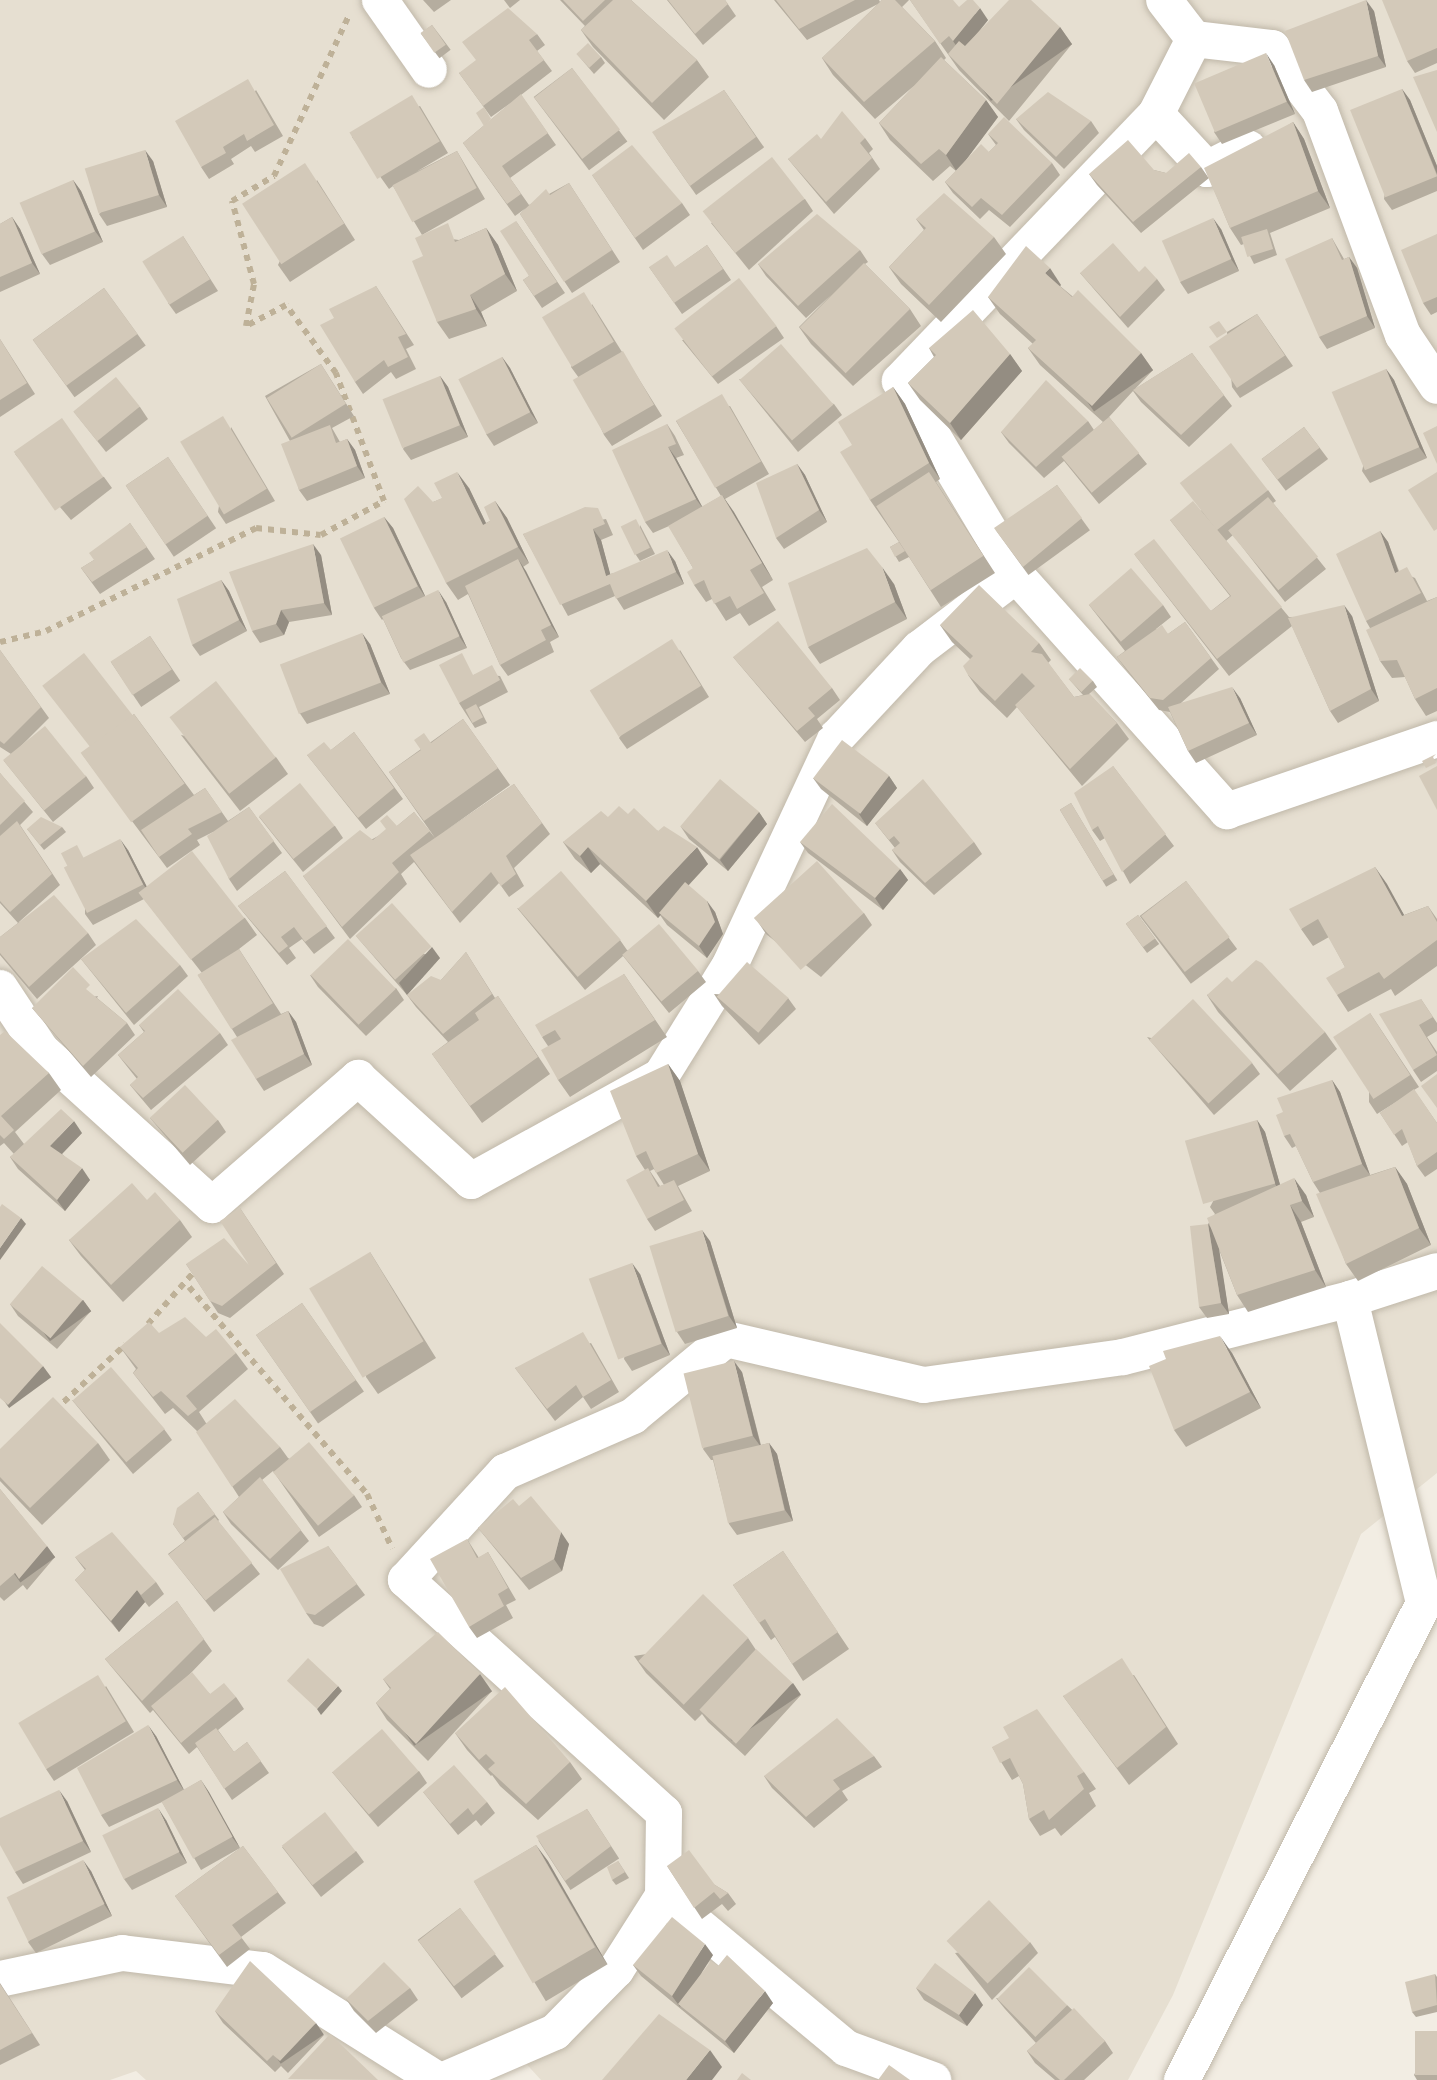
<!DOCTYPE html>
<html>
<head>
<meta charset="utf-8">
<style>
  body { margin:0 }
  #map { position:relative; width:1437px; height:2080px; overflow:hidden; background:#f2ede3; font-family:"Space Grotesk",sans-serif }
  div>[style] { position:absolute }
  .residential>* { inset:0; background:#e6dfd1 }
  .path>* { height:6px; margin-top:-3px; transform-origin:0; background:repeating-linear-gradient(90deg,#beb198 0 6px,transparent 0 12px) }
  .roads { filter:drop-shadow(0 0 3px #c0b8a9) drop-shadow(0 0 3px #c0b8a9) }
  .minor>* { height:36px; margin:-18px; padding:0 18px; transform-origin:18px; border-radius:18px; background:#fff }
  .wall>* { inset:0; background:#b5ad9f; transform-origin:0 0 }
  .shaded-wall>* { inset:0; background:#948d82; transform-origin:0 0 }
  .building>* { inset:0; background:#d3c9b9; transform-origin:0 0 }
  span { translate:-50% -50%; white-space:nowrap; text-align:center; line-height:1.15; -webkit-text-stroke:9px #fff; paint-order:stroke }
</style>
</head>
<body>
<div id="map">
  <div class="residential">
    <div style="clip-path:polygon(0 0,1437px 0,1437px 1473px,1361px 1534px,1173px 1995px,1128px 2080px,541px 2080px,520px 2057px,480px 2080px,146px 2080px,136px 2071px,110px 2080px,0 2080px)"></div>
  </div>
  <div class="path">
    <div style="left:0;top:642px;width:47px;rotate:-13.4deg"></div>
    <div style="left:46px;top:631px;width:234px;rotate:-26.1deg"></div>
    <div style="left:256px;top:528px;width:65px;rotate:6.1deg"></div>
    <div style="left:321px;top:535px;width:72px;rotate:-28.4deg"></div>
    <div style="left:384px;top:501px;width:137px;rotate:-110.6deg"></div>
    <div style="left:336px;top:373px;width:84px;rotate:-126.3deg"></div>
    <div style="left:286px;top:305px;width:45px;rotate:152.3deg"></div>
    <div style="left:246px;top:326px;width:43px;rotate:-79.2deg"></div>
    <div style="left:254px;top:284px;width:86px;rotate:-104.8deg"></div>
    <div style="left:232px;top:201px;width:49px;rotate:-30.8deg"></div>
    <div style="left:274px;top:176px;width:175px;rotate:-65deg"></div>
    <div style="left:189px;top:1287px;width:273px;rotate:49.3deg"></div>
    <div style="left:367px;top:1494px;width:60px;rotate:65.2deg"></div>
    <div style="left:148px;top:1324px;width:69px;rotate:-48.5deg"></div>
    <div style="left:55px;top:1410px;width:96px;rotate:-42.9deg"></div>
  </div>
  <div class="roads">
    <div class="minor">
      <div style="left:380px;top:0;width:85px;rotate:55deg"></div>
      <div style="left:1194px;top:39px;width:79px;rotate:6.6deg"></div>
      <div style="left:1272px;top:48px;width:79px;rotate:52.7deg"></div>
      <div style="left:1320px;top:111px;width:239px;rotate:69.7deg"></div>
      <div style="left:1403px;top:335px;width:61px;rotate:56.3deg"></div>
      <div style="left:1156px;top:114px;width:75px;rotate:47.2deg"></div>
      <div style="left:1207px;top:169px;width:46px;rotate:-27.1deg"></div>
      <div style="left:1016px;top:575px;width:226px;rotate:-120.9deg"></div>
      <div style="left:900px;top:381px;width:370px;rotate:-46.2deg"></div>
      <div style="left:1156px;top:114px;width:84px;rotate:-63.1deg"></div>
      <div style="left:1194px;top:39px;width:49px;rotate:-127.6deg"></div>
      <div style="left:0;top:988px;width:74px;rotate:56.5deg"></div>
      <div style="left:41px;top:1050px;width:231px;rotate:42.2deg"></div>
      <div style="left:212px;top:1205px;width:194px;rotate:-41deg"></div>
      <div style="left:358px;top:1078px;width:153px;rotate:42.3deg"></div>
      <div style="left:471px;top:1181px;width:217px;rotate:-28.9deg"></div>
      <div style="left:661px;top:1076px;width:131px;rotate:-58.1deg"></div>
      <div style="left:730px;top:965px;width:251px;rotate:-65deg"></div>
      <div style="left:836px;top:738px;width:122px;rotate:-47deg"></div>
      <div style="left:919px;top:649px;width:122px;rotate:-37.3deg"></div>
      <div style="left:1016px;top:575px;width:317px;rotate:48.2deg"></div>
      <div style="left:1227px;top:811px;width:222px;rotate:-18.9deg"></div>
      <div style="left:663px;top:1896px;width:238px;rotate:39.7deg"></div>
      <div style="left:846px;top:2048px;width:93px;rotate:20.2deg"></div>
      <div style="left:0;top:1979px;width:125px;rotate:-12deg"></div>
      <div style="left:122px;top:1953px;width:142px;rotate:6.9deg"></div>
      <div style="left:263px;top:1970px;width:207px;rotate:32.2deg"></div>
      <div style="left:444px;top:2080px;width:121px;rotate:-23.4deg"></div>
      <div style="left:555px;top:2032px;width:87px;rotate:-45.5deg"></div>
      <div style="left:616px;top:1970px;width:88px;rotate:-57.6deg"></div>
      <div style="left:663px;top:1896px;width:83px;rotate:-89.3deg"></div>
      <div style="left:664px;top:1813px;width:348px;rotate:-137.9deg"></div>
      <div style="left:406px;top:1580px;width:147px;rotate:-47.5deg"></div>
      <div style="left:505px;top:1472px;width:140px;rotate:-23.6deg"></div>
      <div style="left:633px;top:1416px;width:121px;rotate:-39.6deg"></div>
      <div style="left:726px;top:1339px;width:203px;rotate:13.1deg"></div>
      <div style="left:924px;top:1385px;width:201px;rotate:-8deg"></div>
      <div style="left:1123px;top:1357px;width:234px;rotate:-14.3deg"></div>
      <div style="left:1182px;top:2080px;width:535px;rotate:-63.1deg"></div>
      <div style="left:1424px;top:1603px;width:313px;rotate:-103.7deg"></div>
      <div style="left:1350px;top:1299px;width:91px;rotate:-17.8deg"></div>
    </div>
  </div>
  <div class="wall">
    <div style="clip-path:polygon(423px 0,451px 0,434px 12px)"></div>
    <div style="clip-path:polygon(504px 0,520px 0,510px 8px)"></div>
    <div style="clip-path:polygon(560px 0,631px 0,697px 60px,709px 77px,664px 120px,593px 47px,581px 30px,585px 26px)"></div>
    <div style="clip-path:polygon(667px 0,725px 0,736px 16px,703px 45px)"></div>
    <div style="clip-path:polygon(774px 0,879px 0,880px 2px,882px 0,909px 0,902px 7px,935px 41px,946px 58px,944px 60px,986px 100px,998px 117px,966px 160px,989px 152px,996px 145px,988px 134px,1052px 163px,1060px 175px,1010px 227px,989px 210px,980px 219px,953px 193px,945px 182px,956px 171px,950px 166px,933px 181px,890px 140px,879px 123px,915px 85px,875px 119px,833px 75px,822px 58px,878px 4px,807px 40px)"></div>
    <div style="clip-path:polygon(910px 0,959px 7px,988px 20px,975px 37px,1060px 27px,1072px 44px,1009px 121px,959px 70px)"></div>
    <div style="clip-path:polygon(1437px 0,1437px 63px,1415px 73px,1407px 61px)"></div>
    <div style="clip-path:polygon(1374px 11px,1386px 67px,1312px 92px,1304px 80px)"></div>
    <div style="left:432px;top:25px;width:31px;height:14px;rotate:53deg"></div>
    <div style="clip-path:polygon(537px 34px,545px 45px,537px 51px,552px 71px,521px 95px,556px 145px,510px 178px,529px 205px,569px 183px,620px 262px,572px 293px,520px 214px,526px 208px,515px 216px,463px 143px,512px 102px,491px 117px,459px 73px)"></div>
    <div style="clip-path:polygon(577px 54px,601px 57px,605px 63px,594px 74px)"></div>
    <div style="clip-path:polygon(1274px 65px,1295px 114px,1222px 144px,1214px 132px)"></div>
    <div style="left:572px;top:68px;width:92px;height:48px;rotate:53deg"></div>
    <div style="clip-path:polygon(1402px 89px,1410px 100px,1437px 166px,1437px 191px,1392px 210px,1384px 199px)"></div>
    <div style="clip-path:polygon(256px 90px,283px 136px,255px 152px,251px 146px,231px 159px,234px 164px,209px 179px,201px 167px)"></div>
    <div style="left:724px;top:90px;width:70px;height:83px;rotate:55deg"></div>
    <div style="clip-path:polygon(420px 106px,448px 153px,416px 172px,457px 151px,485px 199px,422px 235px,459px 240px,486px 228px,498px 245px,517px 291px,481px 312px,487px 326px,449px 339px,437px 322px,423px 256px,422px 235px,393px 186px,389px 189px,352px 137px)"></div>
    <div style="clip-path:polygon(1016px 119px,1091px 121px,1099px 133px,1064px 169px,1024px 130px)"></div>
    <div style="clip-path:polygon(1293px 122px,1304px 139px,1330px 208px,1270px 233px,1277px 255px,1254px 264px,1244px 244px,1241px 245px,1230px 228px,1209px 178px,1141px 233px,1097px 185px,1089px 174px,1154px 170px,1166px 173px,1201px 167px,1208px 177px)"></div>
    <div style="clip-path:polygon(865px 138px,873px 149px,869px 153px,880px 169px,834px 214px,788px 159px,821px 139px)"></div>
    <div style="clip-path:polygon(153px 161px,167px 207px,107px 226px,99px 214px)"></div>
    <div style="clip-path:polygon(592px 175px,682px 203px,690px 215px,643px 250px)"></div>
    <div style="clip-path:polygon(73px 180px,81px 191px,103px 242px,50px 265px,42px 254px)"></div>
    <div style="clip-path:polygon(317px 180px,355px 240px,290px 282px,278px 265px)"></div>
    <div style="clip-path:polygon(805px 199px,813px 211px,749px 270px,711px 223px)"></div>
    <div style="clip-path:polygon(12px 217px,20px 229px,40px 274px,0 292px,0 224px)"></div>
    <div style="clip-path:polygon(916px 219px,994px 237px,1006px 254px,941px 322px,901px 284px,889px 267px,924px 230px)"></div>
    <div style="clip-path:polygon(516px 221px,565px 293px,542px 308px,523px 280px,529px 276px)"></div>
    <div style="clip-path:polygon(1221px 229px,1239px 271px,1188px 294px,1180px 282px)"></div>
    <div style="clip-path:polygon(1437px 234px,1437px 312px,1431px 315px,1423px 303px)"></div>
    <div style="clip-path:polygon(183px 236px,218px 291px,176px 314px,168px 303px)"></div>
    <div style="clip-path:polygon(1332px 238px,1344px 259px,1349px 257px,1357px 268px,1375px 328px,1327px 349px,1319px 337px)"></div>
    <div style="clip-path:polygon(707px 245px,731px 280px,682px 314px,649px 267px,676px 267px)"></div>
    <div style="clip-path:polygon(860px 250px,868px 262px,865px 264px,910px 309px,921px 326px,853px 386px,811px 344px,799px 327px,831px 295px,806px 318px,766px 276px,758px 264px)"></div>
    <div style="clip-path:polygon(1139px 272px,1157px 279px,1165px 290px,1128px 328px,1080px 273px)"></div>
    <div style="clip-path:polygon(1061px 285px,1060px 286px,1141px 353px,1153px 370px,1135px 389px,1192px 353px,1232px 406px,1189px 447px,1141px 402px,1133px 391px,1109px 417px,1147px 464px,1099px 504px,1064px 461px,1044px 478px,1009px 443px,1001px 432px,1088px 421px,1094px 430px,1103px 422px,1040px 365px,1028px 348px,1033px 344px,1000px 314px,988px 297px)"></div>
    <div style="clip-path:polygon(376px 286px,414px 345px,406px 349px,416px 369px,396px 379px,391px 372px,363px 394px,355px 382px,334px 318px)"></div>
    <div style="left:104px;top:288px;width:71px;height:88px;rotate:54deg"></div>
    <div style="clip-path:polygon(592px 304px,662px 416px,612px 446px,604px 435px,579px 378px,571px 367px)"></div>
    <div style="clip-path:polygon(1257px 314px,1293px 366px,1240px 398px,1232px 387px,1227px 332px)"></div>
    <div style="clip-path:polygon(776px 326px,784px 338px,718px 384px,682px 340px)"></div>
    <div style="clip-path:polygon(0 339px,35px 394px,0 417px)"></div>
    <div style="clip-path:polygon(929px 348px,1010px 354px,1022px 371px,961px 440px,920px 400px,908px 383px,934px 357px)"></div>
    <div style="clip-path:polygon(502px 357px,510px 368px,538px 423px,494px 446px,486px 434px)"></div>
    <div style="clip-path:polygon(321px 364px,354px 416px,332px 428px,340px 442px,347px 439px,355px 450px,365px 478px,307px 501px,299px 490px,290px 441px,265px 396px)"></div>
    <div style="clip-path:polygon(1386px 369px,1394px 380px,1427px 458px,1370px 483px,1362px 471px)"></div>
    <div style="clip-path:polygon(440px 376px,448px 387px,468px 437px,411px 460px,403px 449px)"></div>
    <div style="clip-path:polygon(739px 379px,834px 404px,842px 415px,798px 452px)"></div>
    <div style="clip-path:polygon(893px 387px,905px 404px,940px 479px,936px 482px,995px 573px,941px 607px,909px 557px,899px 562px,890px 547px,899px 542px,870px 500px,852px 445px)"></div>
    <div style="clip-path:polygon(730px 406px,769px 474px,725px 499px,773px 580px,762px 587px,776px 610px,749px 626px,740px 613px,726px 621px,712px 599px,706px 602px,694px 585px,693px 568px,669px 526px,653px 533px,645px 522px,667px 424px,675px 436px,684px 455px,676px 458px,702px 507px,721px 496px,676px 421px)"></div>
    <div style="clip-path:polygon(140px 407px,148px 419px,106px 452px,74px 412px)"></div>
    <div style="clip-path:polygon(231px 427px,275px 501px,226px 524px,218px 512px)"></div>
    <div style="left:1304px;top:427px;width:40px;height:53px;rotate:53deg"></div>
    <div style="clip-path:polygon(15px 454px,104px 477px,112px 488px,71px 520px)"></div>
    <div style="left:168px;top:457px;width:86px;height:51px;rotate:56deg"></div>
    <div style="clip-path:polygon(797px 464px,805px 475px,827px 522px,784px 549px,776px 538px)"></div>
    <div style="left:1057px;top:485px;width:56px;height:76px;rotate:54deg"></div>
    <div style="clip-path:polygon(469px 488px,486px 523px,490px 521px,495px 501px,507px 518px,529px 563px,523px 567px,559px 637px,550px 642px,554px 652px,508px 676px,500px 665px,468px 594px,458px 600px,446px 583px,433px 502px)"></div>
    <div style="clip-path:polygon(1268px 490px,1276px 501px,1273px 503px,1326px 569px,1285px 602px,1233px 535px,1226px 541px,1289px 617px,1352px 616px,1379px 701px,1338px 723px,1330px 711px,1292px 626px,1229px 676px,1134px 554px,1211px 611px,1230px 596px,1170px 520px)"></div>
    <div style="clip-path:polygon(384px 517px,393px 528px,425px 596px,446px 602px,467px 648px,410px 670px,401px 658px,383px 619px,382px 620px,374px 608px)"></div>
    <div style="clip-path:polygon(606px 519px,613px 535px,601px 540px,610px 574px,675px 561px,684px 584px,624px 610px,615px 596px,568px 616px,523px 534px)"></div>
    <div style="clip-path:polygon(130px 523px,155px 559px,100px 594px,81px 568px,94px 560px)"></div>
    <div style="clip-path:polygon(640px 525px,655px 554px,640px 561px,636px 555px)"></div>
    <div style="clip-path:polygon(1380px 531px,1388px 542px,1399px 571px,1415px 578px,1427px 601px,1437px 597px,1437px 711px,1426px 716px,1415px 699px,1405px 677px,1392px 678px,1380px 661px,1370px 628px,1366px 621px)"></div>
    <div style="clip-path:polygon(321px 555px,332px 615px,289px 622px,284px 635px,260px 643px,252px 631px)"></div>
    <div style="clip-path:polygon(221px 580px,229px 591px,247px 631px,200px 656px,192px 645px)"></div>
    <div style="clip-path:polygon(894px 584px,907px 619px,820px 664px,808px 647px)"></div>
    <div style="clip-path:polygon(1089px 605px,1163px 605px,1171px 617px,1156px 629px,1168px 634px,1185px 622px,1219px 669px,1181px 703px,1240px 698px,1257px 735px,1196px 763px,1188px 751px,1170px 712px,1159px 710px,1125px 668px,1117px 657px,1125px 651px)"></div>
    <div style="clip-path:polygon(940px 625px,1039px 643px,1051px 660px,1048px 663px,1074px 697px,1083px 695px,1069px 679px,1093px 681px,1097px 687px,1089px 694px,1117px 723px,1129px 739px,1082px 786px,1017px 707px,1007px 718px,980px 692px,968px 675px,970px 659px,952px 642px)"></div>
    <div style="left:150px;top:636px;width:54px;height:47px;rotate:56deg"></div>
    <div style="clip-path:polygon(370px 644px,390px 694px,307px 724px,299px 712px)"></div>
    <div style="clip-path:polygon(0 650px,49px 718px,21px 746px,86px 776px,94px 788px,53px 822px,4px 761px,11px 754px,0 747px)"></div>
    <div style="clip-path:polygon(680px 650px,709px 697px,627px 749px,619px 738px)"></div>
    <div style="clip-path:polygon(733px 657px,832px 688px,840px 700px,817px 719px,823px 728px,805px 742px)"></div>
    <div style="clip-path:polygon(475px 674px,500px 676px,508px 692px,479px 707px,487px 723px,475px 728px,459px 703px)"></div>
    <div style="clip-path:polygon(134px 714px,194px 795px,205px 788px,228px 821px,249px 807px,282px 853px,237px 891px,229px 879px,213px 832px,197px 840px,200px 845px,167px 868px,82px 754px)"></div>
    <div style="clip-path:polygon(463px 719px,510px 785px,441px 834px,514px 784px,550px 834px,514px 868px,524px 886px,509px 897px,499px 883px,460px 923px,414px 862px,401px 874px,407px 884px,350px 939px,303px 876px,397px 826px,414px 812px,435px 838px,389px 772px)"></div>
    <div style="clip-path:polygon(354px 732px,403px 799px,366px 829px,307px 755px,331px 750px)"></div>
    <div style="clip-path:polygon(181px 735px,276px 757px,288px 774px,240px 811px)"></div>
    <div style="clip-path:polygon(1113px 766px,1174px 846px,1130px 884px,1105px 838px,1100px 841px,1092px 830px)"></div>
    <div style="clip-path:polygon(0 773px,33px 812px,20px 825px,60px 885px,19px 922px,88px 933px,96px 945px,37px 999px,0 955px,0 937px,18px 923px,0 903px)"></div>
    <div style="clip-path:polygon(889px 776px,897px 788px,867px 826px,821px 789px,813px 778px)"></div>
    <div style="left:1071px;top:803px;width:90px;height:13px;rotate:59deg"></div>
    <div style="clip-path:polygon(759px 812px,767px 824px,728px 871px,689px 839px,681px 827px)"></div>
    <div style="clip-path:polygon(628px 814px,658px 831px,708px 864px,688px 886px,715px 912px,723px 934px,707px 958px,667px 925px,660px 915px,658px 918px,600px 864px,591px 873px,575px 859px,563px 842px,608px 817px)"></div>
    <div style="clip-path:polygon(259px 817px,335px 826px,343px 838px,303px 872px)"></div>
    <div style="clip-path:polygon(875px 823px,974px 842px,982px 854px,934px 895px,900px 862px,892px 850px,895px 848px)"></div>
    <div style="clip-path:polygon(62px 827px,66px 832px,44px 850px,27px 829px)"></div>
    <div style="clip-path:polygon(800px 842px,900px 869px,908px 880px,883px 910px,808px 853px)"></div>
    <div style="clip-path:polygon(128px 850px,147px 887px,245px 918px,257px 935px,239px 949px,281px 1014px,288px 1011px,296px 1022px,312px 1065px,264px 1091px,256px 1079px,237px 1037px,198px 975px,202px 973px,144px 899px,93px 925px,85px 914px,85px 858px)"></div>
    <div style="clip-path:polygon(1375px 867px,1404px 915px,1428px 906px,1437px 919px,1437px 966px,1395px 996px,1391px 989px,1348px 1012px,1337px 995px,1345px 967px,1329px 937px,1313px 946px,1301px 929px)"></div>
    <div style="clip-path:polygon(285px 871px,335px 938px,314px 954px,302px 939px,289px 948px,296px 958px,287px 965px,238px 906px)"></div>
    <div style="left:1186px;top:881px;width:85px;height:58px;rotate:53deg"></div>
    <div style="clip-path:polygon(517px 908px,620px 940px,627px 950px,698px 971px,706px 982px,669px 1013px,623px 956px,585px 990px)"></div>
    <div style="clip-path:polygon(864px 913px,872px 925px,821px 977px,766px 934px,758px 922px)"></div>
    <div style="left:1138px;top:915px;width:36px;height:15px;rotate:54deg"></div>
    <div style="clip-path:polygon(356px 936px,440px 958px,407px 995px)"></div>
    <div style="clip-path:polygon(466px 952px,495px 998px,498px 996px,550px 1074px,482px 1123px,432px 1054px,448px 1042px,416px 1007px,407px 995px,441px 980px)"></div>
    <div style="clip-path:polygon(81px 959px,180px 965px,188px 976px,134px 1025px)"></div>
    <div style="clip-path:polygon(624px 974px,667px 1037px,570px 1097px,558px 1080px,548px 1046px,542px 1037px)"></div>
    <div style="clip-path:polygon(310px 975px,396px 988px,404px 1000px,366px 1036px,318px 987px)"></div>
    <div style="clip-path:polygon(1232px 982px,1325px 1032px,1337px 1049px,1290px 1091px,1218px 1012px,1207px 995px)"></div>
    <div style="clip-path:polygon(714px 994px,788px 998px,796px 1009px,759px 1045px,722px 1006px)"></div>
    <div style="clip-path:polygon(98px 996px,97px 998px,127px 1023px,135px 1035px,91px 1077px,32px 1008px)"></div>
    <div style="clip-path:polygon(1421px 999px,1437px 1023px,1437px 1031px,1427px 1037px,1437px 1052px,1437px 1071px,1421px 1082px,1413px 1070px)"></div>
    <div style="clip-path:polygon(1370px 1013px,1419px 1087px,1414px 1090px,1437px 1123px,1437px 1169px,1425px 1177px,1417px 1166px,1408px 1142px,1402px 1146px,1380px 1113px,1404px 1097px,1377px 1114px,1369px 1102px)"></div>
    <div style="clip-path:polygon(139px 1025px,220px 1033px,228px 1045px,151px 1110px,130px 1085px,137px 1079px,118px 1055px,144px 1032px)"></div>
    <div style="clip-path:polygon(0 1035px,49px 1073px,61px 1090px,15px 1132px,24px 1144px,82px 1133px,62px 1154px,90px 1180px,65px 1211px,18px 1169px,10px 1157px,14px 1154px,4px 1143px,0 1146px)"></div>
    <div style="clip-path:polygon(1147px 1037px,1252px 1063px,1260px 1074px,1214px 1115px)"></div>
    <div style="clip-path:polygon(evenodd,668px 1064px,680px 1081px,710px 1171px,678px 1186px,692px 1211px,655px 1231px,647px 1219px,645px 1170px,636px 1156px,668px 1064px,654px 1169px,664px 1185px,660px 1186px,650px 1171px,654px 1169px)"></div>
    <div style="clip-path:polygon(1332px 1080px,1340px 1092px,1370px 1175px,1395px 1167px,1407px 1184px,1431px 1245px,1358px 1281px,1346px 1264px,1320px 1193px,1313px 1182px,1296px 1146px,1292px 1148px,1284px 1136px)"></div>
    <div style="clip-path:polygon(150px 1118px,218px 1120px,226px 1132px,190px 1165px)"></div>
    <div style="clip-path:polygon(1257px 1120px,1265px 1132px,1280px 1185px,1306px 1195px,1314px 1217px,1301px 1222px,1326px 1287px,1248px 1312px,1237px 1295px,1218px 1247px,1229px 1314px,1207px 1318px,1199px 1307px,1208px 1224px,1215px 1214px,1210px 1207px)"></div>
    <div style="clip-path:polygon(147px 1200px,180px 1220px,192px 1237px,123px 1302px,81px 1256px,69px 1240px)"></div>
    <div style="clip-path:polygon(240px 1208px,284px 1274px,230px 1318px,218px 1313px,186px 1264px,249px 1265px)"></div>
    <div style="clip-path:polygon(710px 1241px,737px 1328px,685px 1344px,677px 1332px)"></div>
    <div style="clip-path:polygon(370px 1252px,436px 1358px,378px 1394px,366px 1377px)"></div>
    <div style="clip-path:polygon(640px 1274px,670px 1355px,632px 1371px,624px 1359px)"></div>
    <div style="clip-path:polygon(83px 1300px,91px 1311px,57px 1349px,18px 1316px,10px 1304px)"></div>
    <div style="left:302px;top:1303px;width:108px;height:56px;rotate:55deg"></div>
    <div style="clip-path:polygon(159px 1333px,206px 1337px,236px 1353px,248px 1369px,199px 1412px,206px 1423px,280px 1447px,288px 1458px,354px 1495px,362px 1507px,319px 1537px,273px 1471px,262px 1480px,309px 1541px,278px 1570px,231px 1524px,223px 1512px,239px 1497px,197px 1431px,173px 1408px,165px 1414px,133px 1373px,136px 1369px,120px 1347px)"></div>
    <div style="clip-path:polygon(591px 1343px,619px 1392px,591px 1409px,583px 1397px,555px 1421px,515px 1368px)"></div>
    <div style="clip-path:polygon(1232px 1353px,1261px 1408px,1186px 1447px,1174px 1430px)"></div>
    <div style="clip-path:polygon(742px 1372px,761px 1445px,769px 1443px,777px 1454px,793px 1521px,737px 1535px,729px 1524px,713px 1460px,711px 1460px,703px 1449px)"></div>
    <div style="clip-path:polygon(72px 1400px,164px 1429px,172px 1440px,133px 1474px)"></div>
    <div style="clip-path:polygon(98px 1443px,110px 1460px,42px 1525px,0 1481px,0 1449px)"></div>
    <div style="clip-path:polygon(0 1489px,55px 1557px,27px 1590px,23px 1585px,4px 1601px,0 1597px)"></div>
    <div style="clip-path:polygon(198px 1492px,219px 1520px,218px 1521px,260px 1574px,214px 1612px,168px 1554px,185px 1541px,173px 1524px)"></div>
    <div style="clip-path:polygon(519px 1506px,569px 1544px,562px 1571px,529px 1590px,478px 1528px)"></div>
    <div style="clip-path:polygon(467px 1539px,479px 1558px,488px 1552px,516px 1600px,506px 1605px,513px 1618px,477px 1638px,469px 1627px)"></div>
    <div style="clip-path:polygon(328px 1546px,365px 1595px,323px 1627px,314px 1624px,306px 1613px)"></div>
    <div style="clip-path:polygon(783px 1551px,849px 1649px,803px 1681px,775px 1637px,771px 1640px,733px 1585px)"></div>
    <div style="clip-path:polygon(75px 1557px,156px 1582px,164px 1594px,149px 1607px,145px 1602px,119px 1632px,75px 1580px,85px 1570px)"></div>
    <div style="clip-path:polygon(177px 1601px,212px 1651px,188px 1676px,210px 1694px,236px 1697px,244px 1709px,218px 1730px,234px 1752px,247px 1742px,269px 1773px,232px 1800px,197px 1747px,189px 1754px,153px 1710px,150px 1713px,105px 1659px)"></div>
    <div style="clip-path:polygon(748px 1638px,756px 1650px,801px 1695px,745px 1756px,708px 1722px,702px 1714px,695px 1721px,646px 1673px,634px 1656px)"></div>
    <div style="clip-path:polygon(1134px 1675px,1178px 1744px,1129px 1785px,1063px 1696px)"></div>
    <div style="clip-path:polygon(383px 1679px,492px 1691px,428px 1761px,387px 1720px,376px 1703px,390px 1689px)"></div>
    <div style="clip-path:polygon(106px 1686px,134px 1732px,54px 1781px,46px 1769px)"></div>
    <div style="clip-path:polygon(455px 1733px,570px 1762px,582px 1779px,538px 1820px,500px 1786px,492px 1775px,491px 1776px,467px 1750px)"></div>
    <div style="clip-path:polygon(156px 1736px,184px 1790px,201px 1780px,240px 1848px,201px 1870px,162px 1802px,109px 1827px,101px 1815px)"></div>
    <div style="clip-path:polygon(992px 1747px,1084px 1772px,1096px 1789px,1089px 1793px,1096px 1806px,1061px 1836px,1055px 1828px,1040px 1836px,1029px 1819px,1023px 1784px,1019px 1776px,1012px 1780px)"></div>
    <div style="clip-path:polygon(874px 1756px,882px 1767px,842px 1791px,848px 1800px,814px 1828px,772px 1788px,764px 1776px)"></div>
    <div style="clip-path:polygon(419px 1771px,427px 1783px,378px 1827px,332px 1772px)"></div>
    <div style="clip-path:polygon(423px 1792px,487px 1802px,495px 1813px,481px 1826px,476px 1820px,458px 1835px)"></div>
    <div style="clip-path:polygon(67px 1801px,91px 1852px,23px 1884px,15px 1872px)"></div>
    <div style="left:587px;top:1809px;width:59px;height:58px;rotate:57deg"></div>
    <div style="clip-path:polygon(166px 1820px,187px 1863px,132px 1890px,124px 1879px)"></div>
    <div style="left:536px;top:1845px;width:139px;height:72px;rotate:59deg"></div>
    <div style="clip-path:polygon(243px 1846px,286px 1903px,241px 1937px,250px 1949px,227px 1967px,175px 1896px)"></div>
    <div style="clip-path:polygon(282px 1847px,356px 1851px,364px 1862px,321px 1897px)"></div>
    <div style="clip-path:polygon(618px 1861px,629px 1878px,616px 1885px,612px 1880px)"></div>
    <div style="clip-path:polygon(667px 1866px,715px 1885px,728px 1893px,736px 1904px,728px 1911px,722px 1904px,702px 1919px)"></div>
    <div style="clip-path:polygon(91px 1871px,112px 1916px,36px 1953px,28px 1942px)"></div>
    <div style="left:460px;top:1908px;width:73px;height:53px;rotate:53deg"></div>
    <div style="clip-path:polygon(1030px 1942px,1038px 1953px,992px 2000px,955px 1953px)"></div>
    <div style="clip-path:polygon(713px 1955px,701px 1973px,773px 2003px,734px 2053px,641px 1976px,633px 1965px)"></div>
    <div style="clip-path:polygon(1435px 1974px,1437px 1977px,1437px 2012px,1416px 2017px,1412px 2012px)"></div>
    <div style="clip-path:polygon(0 1983px,40px 2045px,0 2065px)"></div>
    <div style="clip-path:polygon(410px 1988px,418px 2000px,376px 2033px,354px 2011px,346px 1999px)"></div>
    <div style="clip-path:polygon(916px 1988px,983px 2005px,967px 2026px,924px 2000px)"></div>
    <div style="clip-path:polygon(996px 1998px,1067px 2005px,1105px 2041px,1113px 2053px,1084px 2080px,1055px 2080px,1035px 2063px,1027px 2051px,1036px 2043px,1005px 2009px)"></div>
    <div style="clip-path:polygon(215px 2011px,324px 2035px,288px 2073px,281px 2066px,275px 2072px,223px 2023px)"></div>
    <div style="clip-path:polygon(1437px 2031px,1437px 2080px,1417px 2080px,1414px 2075px)"></div>
  </div>
  <div class="shaded-wall">
    <div style="clip-path:polygon(1366px 0,1374px 11px,1386px 67px,1378px 56px)"></div>
    <div style="clip-path:polygon(980px 8px,988px 20px,961px 53px,953px 41px)"></div>
    <div style="left:1060px;top:27px;width:21px;height:99px;rotate:55deg"></div>
    <div style="clip-path:polygon(1266px 53px,1274px 65px,1295px 114px,1287px 102px)"></div>
    <div style="clip-path:polygon(1402px 89px,1410px 100px,1437px 166px,1437px 174px)"></div>
    <div style="clip-path:polygon(986px 100px,998px 117px,957px 172px,946px 155px)"></div>
    <div style="clip-path:polygon(1293px 122px,1304px 139px,1330px 208px,1318px 191px)"></div>
    <div style="clip-path:polygon(145px 150px,153px 161px,167px 207px,159px 195px)"></div>
    <div style="clip-path:polygon(73px 180px,81px 191px,103px 242px,95px 231px)"></div>
    <div style="clip-path:polygon(12px 217px,20px 229px,40px 274px,32px 263px)"></div>
    <div style="clip-path:polygon(1213px 218px,1221px 229px,1239px 271px,1231px 259px)"></div>
    <div style="clip-path:polygon(486px 228px,498px 245px,517px 291px,505px 274px)"></div>
    <div style="clip-path:polygon(1349px 257px,1357px 268px,1375px 328px,1367px 316px)"></div>
    <div style="clip-path:polygon(1050px 268px,1061px 285px,1057px 289px,1045px 273px)"></div>
    <div style="clip-path:polygon(470px 295px,481px 312px,487px 326px,476px 309px)"></div>
    <div style="left:1141px;top:353px;width:21px;height:72px;rotate:55deg"></div>
    <div style="clip-path:polygon(1010px 354px,1022px 371px,961px 440px,950px 423px)"></div>
    <div style="clip-path:polygon(502px 357px,510px 368px,538px 423px,530px 412px)"></div>
    <div style="clip-path:polygon(1386px 369px,1394px 380px,1427px 458px,1419px 447px)"></div>
    <div style="clip-path:polygon(440px 376px,448px 387px,468px 437px,460px 425px)"></div>
    <div style="clip-path:polygon(893px 387px,905px 404px,940px 479px,929px 463px)"></div>
    <div style="clip-path:polygon(347px 439px,355px 450px,365px 478px,357px 466px)"></div>
    <div style="clip-path:polygon(668px 447px,676px 458px,704px 510px,696px 499px)"></div>
    <div style="clip-path:polygon(797px 464px,805px 475px,827px 522px,819px 510px)"></div>
    <div style="clip-path:polygon(457px 472px,469px 488px,495px 542px,483px 525px)"></div>
    <div style="clip-path:polygon(722px 495px,734px 512px,773px 580px,762px 563px)"></div>
    <div style="clip-path:polygon(495px 501px,507px 518px,529px 563px,518px 547px)"></div>
    <div style="clip-path:polygon(384px 517px,393px 528px,426px 598px,418px 586px)"></div>
    <div style="clip-path:polygon(593px 529px,601px 540px,614px 588px,606px 576px)"></div>
    <div style="clip-path:polygon(1380px 531px,1388px 542px,1403px 585px,1395px 573px)"></div>
    <div style="clip-path:polygon(313px 544px,321px 555px,332px 615px,324px 603px)"></div>
    <div style="clip-path:polygon(667px 550px,675px 561px,684px 584px,676px 572px)"></div>
    <div style="clip-path:polygon(518px 559px,526px 571px,559px 637px,551px 625px)"></div>
    <div style="clip-path:polygon(882px 567px,894px 584px,907px 619px,895px 602px)"></div>
    <div style="clip-path:polygon(221px 580px,229px 591px,247px 631px,239px 620px)"></div>
    <div style="clip-path:polygon(438px 590px,446px 602px,467px 648px,459px 636px)"></div>
    <div style="clip-path:polygon(1344px 605px,1352px 616px,1379px 701px,1371px 689px)"></div>
    <div style="clip-path:polygon(281px 610px,289px 622px,284px 635px,276px 624px)"></div>
    <div style="clip-path:polygon(362px 633px,370px 644px,390px 694px,381px 682px)"></div>
    <div style="clip-path:polygon(1232px 687px,1240px 698px,1257px 735px,1249px 723px)"></div>
    <div style="clip-path:polygon(889px 776px,897px 788px,867px 826px,859px 814px)"></div>
    <div style="clip-path:polygon(759px 812px,767px 824px,728px 871px,720px 860px)"></div>
    <div style="clip-path:polygon(120px 839px,128px 850px,151px 895px,143px 884px)"></div>
    <div style="clip-path:polygon(588px 847px,600px 864px,591px 873px,580px 856px)"></div>
    <div style="clip-path:polygon(697px 847px,708px 864px,658px 918px,646px 901px)"></div>
    <div style="clip-path:polygon(1375px 867px,1387px 884px,1414px 933px,1402px 916px)"></div>
    <div style="clip-path:polygon(900px 869px,908px 880px,883px 910px,875px 898px)"></div>
    <div style="clip-path:polygon(707px 901px,715px 912px,723px 934px,707px 958px,699px 946px)"></div>
    <div style="clip-path:polygon(432px 947px,440px 958px,407px 995px,399px 983px)"></div>
    <div style="clip-path:polygon(288px 1011px,296px 1022px,312px 1065px,304px 1054px)"></div>
    <div style="clip-path:polygon(668px 1064px,680px 1081px,710px 1171px,698px 1154px)"></div>
    <div style="clip-path:polygon(1332px 1080px,1340px 1092px,1370px 1175px,1362px 1164px)"></div>
    <div style="clip-path:polygon(1257px 1120px,1265px 1132px,1283px 1195px,1275px 1184px)"></div>
    <div style="clip-path:polygon(74px 1121px,82px 1133px,58px 1158px,50px 1146px)"></div>
    <div style="clip-path:polygon(1395px 1167px,1407px 1184px,1431px 1245px,1419px 1228px)"></div>
    <div style="clip-path:polygon(82px 1168px,90px 1180px,65px 1211px,57px 1200px)"></div>
    <div style="clip-path:polygon(1294px 1178px,1306px 1195px,1314px 1217px,1302px 1201px)"></div>
    <div style="clip-path:polygon(1290px 1205px,1301px 1222px,1326px 1287px,1315px 1270px)"></div>
    <div style="clip-path:polygon(21px 1218px,26px 1224px,0 1260px,0 1248px)"></div>
    <div style="clip-path:polygon(1208px 1224px,1217px 1235px,1229px 1314px,1221px 1303px)"></div>
    <div style="clip-path:polygon(702px 1230px,710px 1241px,737px 1328px,729px 1316px)"></div>
    <div style="clip-path:polygon(632px 1263px,640px 1274px,670px 1355px,662px 1344px)"></div>
    <div style="left:83px;top:1300px;width:14px;height:51px;rotate:54deg"></div>
    <div style="clip-path:polygon(1220px 1336px,1232px 1353px,1261px 1408px,1250px 1392px)"></div>
    <div style="clip-path:polygon(734px 1361px,742px 1372px,761px 1447px,753px 1436px)"></div>
    <div style="left:43px;top:1366px;width:14px;height:52px;rotate:54deg"></div>
    <div style="clip-path:polygon(769px 1443px,777px 1454px,793px 1521px,785px 1510px)"></div>
    <div style="clip-path:polygon(561px 1532px,569px 1544px,562px 1571px,554px 1559px)"></div>
    <div style="left:47px;top:1546px;width:14px;height:43px;rotate:54deg"></div>
    <div style="clip-path:polygon(137px 1590px,145px 1602px,119px 1632px,111px 1621px)"></div>
    <div style="left:480px;top:1674px;width:21px;height:95px;rotate:55deg"></div>
    <div style="left:793px;top:1683px;width:14px;height:83px;rotate:56deg"></div>
    <div style="clip-path:polygon(338px 1686px,342px 1691px,321px 1715px,317px 1709px)"></div>
    <div style="clip-path:polygon(148px 1725px,156px 1736px,185px 1792px,177px 1780px)"></div>
    <div style="clip-path:polygon(201px 1780px,209px 1792px,240px 1848px,232px 1837px)"></div>
    <div style="clip-path:polygon(59px 1790px,67px 1801px,91px 1852px,83px 1841px)"></div>
    <div style="clip-path:polygon(158px 1808px,166px 1820px,187px 1863px,179px 1852px)"></div>
    <div style="clip-path:polygon(536px 1845px,548px 1861px,607px 1964px,596px 1947px)"></div>
    <div style="clip-path:polygon(83px 1860px,91px 1871px,112px 1916px,104px 1904px)"></div>
    <div style="clip-path:polygon(705px 1944px,713px 1955px,680px 2007px,672px 1996px)"></div>
    <div style="clip-path:polygon(765px 1991px,773px 2003px,734px 2053px,725px 2041px)"></div>
    <div style="clip-path:polygon(975px 1993px,983px 2005px,967px 2026px,959px 2015px)"></div>
    <div style="left:316px;top:2023px;width:14px;height:52px;rotate:56deg"></div>
    <div style="clip-path:polygon(710px 2050px,722px 2067px,712px 2080px,686px 2080px)"></div>
  </div>
  <div class="building">
    <div style="clip-path:polygon(563px 0,605px 0,583px 21px)"></div>
    <div style="clip-path:polygon(613px 0,631px 0,697px 60px,652px 103px,581px 30px)"></div>
    <div style="clip-path:polygon(668px 0,725px 0,728px 4px,695px 34px)"></div>
    <div style="clip-path:polygon(776px 0,855px 0,799px 29px)"></div>
    <div style="clip-path:polygon(882px 0,895px 0,935px 41px,864px 102px,822px 58px)"></div>
    <div style="clip-path:polygon(910px 0,953px 0,959px 7px,967px 0,973px 0,980px 8px,953px 41px,949px 36px,940px 44px)"></div>
    <div style="clip-path:polygon(1009px 0,1031px 0,1060px 27px,997px 104px,948px 54px,959px 41px,965px 46px)"></div>
    <div style="clip-path:polygon(1366px 0,1378px 56px,1304px 80px,1285px 31px)"></div>
    <div style="clip-path:polygon(1382px 0,1437px 0,1437px 48px,1407px 61px)"></div>
    <div style="clip-path:polygon(508px 8px,537px 34px,529px 40px,544px 60px,483px 106px,459px 73px,476px 60px,462px 42px)"></div>
    <div style="left:432px;top:25px;width:24px;height:14px;rotate:55deg"></div>
    <div style="left:588px;top:43px;width:19px;height:16px;rotate:47deg"></div>
    <div style="left:1266px;top:53px;width:53px;height:78px;rotate:67deg"></div>
    <div style="clip-path:polygon(941px 57px,986px 100px,946px 155px,939px 149px,921px 164px,879px 123px)"></div>
    <div style="left:572px;top:68px;width:78px;height:48px;rotate:52deg"></div>
    <div style="clip-path:polygon(1437px 70px,1437px 132px,1413px 77px)"></div>
    <div style="clip-path:polygon(248px 79px,274px 125px,247px 141px,244px 134px,223px 147px,226px 153px,201px 167px,175px 121px)"></div>
    <div style="left:1402px;top:89px;width:94px;height:56px;rotate:68deg"></div>
    <div style="clip-path:polygon(724px 90px,756px 137px,690px 186px,652px 132px)"></div>
    <div style="clip-path:polygon(1048px 92px,1091px 121px,1056px 157px,1016px 119px)"></div>
    <div style="clip-path:polygon(521px 94px,548px 133px,502px 166px,521px 194px,507px 204px,463px 143px)"></div>
    <div style="left:412px;top:95px;width:54px;height:73px;rotate:59deg"></div>
    <div style="clip-path:polygon(484px 107px,491px 119px,484px 126px,476px 113px)"></div>
    <div style="clip-path:polygon(842px 111px,865px 138px,860px 143px,872px 158px,826px 202px,788px 159px,817px 134px,821px 139px)"></div>
    <div style="clip-path:polygon(1004px 117px,1052px 163px,1002px 215px,981px 198px,972px 207px,945px 182px,981px 144px,989px 152px,998px 143px,988px 134px)"></div>
    <div style="clip-path:polygon(1293px 122px,1318px 191px,1230px 228px,1204px 168px)"></div>
    <div style="clip-path:polygon(1128px 140px,1154px 170px,1166px 173px,1189px 153px,1201px 167px,1133px 222px,1089px 174px)"></div>
    <div style="clip-path:polygon(632px 145px,682px 203px,635px 238px,592px 175px)"></div>
    <div style="left:145px;top:150px;width:47px;height:63px;rotate:73deg"></div>
    <div style="left:457px;top:151px;width:42px;height:73px;rotate:62deg"></div>
    <div style="left:772px;top:157px;width:53px;height:88px;rotate:52deg"></div>
    <div style="left:305px;top:163px;width:72px;height:75px;rotate:57deg"></div>
    <div style="left:73px;top:180px;width:56px;height:58px;rotate:67deg"></div>
    <div style="clip-path:polygon(569px 183px,612px 250px,564px 282px,520px 214px,546px 189px,550px 195px)"></div>
    <div style="clip-path:polygon(944px 193px,994px 237px,929px 305px,889px 267px,926px 228px,916px 219px)"></div>
    <div style="clip-path:polygon(817px 214px,860px 250px,798px 306px,758px 264px)"></div>
    <div style="clip-path:polygon(12px 217px,32px 263px,0 277px,0 224px)"></div>
    <div style="left:1213px;top:218px;width:45px;height:56px;rotate:66deg"></div>
    <div style="clip-path:polygon(516px 221px,557px 282px,534px 296px,523px 280px,529px 276px,500px 231px)"></div>
    <div style="clip-path:polygon(448px 223px,455px 242px,486px 228px,505px 274px,470px 295px,476px 309px,437px 322px,412px 261px,423px 256px,415px 238px)"></div>
    <div style="left:1267px;top:229px;width:21px;height:27px;rotate:73deg"></div>
    <div style="clip-path:polygon(1437px 234px,1437px 297px,1423px 303px,1401px 250px)"></div>
    <div style="left:183px;top:236px;width:51px;height:48px;rotate:58deg"></div>
    <div style="clip-path:polygon(1332px 238px,1342px 260px,1349px 257px,1367px 316px,1319px 337px,1285px 259px)"></div>
    <div style="clip-path:polygon(1113px 243px,1139px 272px,1145px 266px,1157px 279px,1120px 317px,1080px 273px)"></div>
    <div style="clip-path:polygon(707px 245px,723px 269px,674px 303px,649px 267px,667px 255px,675px 267px)"></div>
    <div style="clip-path:polygon(1026px 246px,1050px 268px,1045px 273px,1072px 297px,1078px 290px,1141px 353px,1092px 406px,1028px 348px,1036px 340px,988px 297px)"></div>
    <div style="left:864px;top:263px;width:65px;height:91px;rotate:45deg"></div>
    <div style="left:739px;top:278px;width:61px;height:82px;rotate:52deg"></div>
    <div style="clip-path:polygon(376px 286px,406px 334px,398px 337px,408px 357px,388px 367px,384px 360px,355px 382px,320px 325px,334px 318px,329px 309px)"></div>
    <div style="left:104px;top:288px;width:57px;height:88px;rotate:54deg"></div>
    <div style="left:584px;top:292px;width:58px;height:49px;rotate:59deg"></div>
    <div style="clip-path:polygon(973px 310px,1010px 354px,950px 423px,908px 383px,936px 355px,929px 348px)"></div>
    <div style="left:1257px;top:314px;width:50px;height:58px;rotate:56deg"></div>
    <div style="clip-path:polygon(1219px 321px,1227px 332px,1217px 338px,1209px 327px)"></div>
    <div style="clip-path:polygon(0 339px,27px 383px,0 400px)"></div>
    <div style="left:781px;top:344px;width:80px;height:55px;rotate:49deg"></div>
    <div style="left:623px;top:351px;width:62px;height:58px;rotate:60deg"></div>
    <div style="clip-path:polygon(1192px 353px,1224px 395px,1181px 435px,1133px 390px)"></div>
    <div style="left:502px;top:357px;width:62px;height:49px;rotate:63deg"></div>
    <div style="left:321px;top:364px;width:47px;height:64px;rotate:58deg"></div>
    <div style="left:1386px;top:369px;width:85px;height:59px;rotate:67deg"></div>
    <div style="left:440px;top:376px;width:53px;height:62px;rotate:68deg"></div>
    <div style="left:116px;top:377px;width:38px;height:55px;rotate:51deg"></div>
    <div style="clip-path:polygon(1046px 380px,1088px 421px,1036px 467px,1001px 432px)"></div>
    <div style="clip-path:polygon(893px 387px,929px 463px,870px 500px,840px 452px,852px 445px,838px 422px)"></div>
    <div style="left:722px;top:394px;width:78px;height:53px;rotate:60deg"></div>
    <div style="left:223px;top:416px;width:85px;height:50px;rotate:59deg"></div>
    <div style="left:1109px;top:417px;width:47px;height:62px;rotate:50deg"></div>
    <div style="left:62px;top:418px;width:72px;height:59px;rotate:55deg"></div>
    <div style="clip-path:polygon(667px 424px,676px 444px,668px 447px,696px 499px,645px 522px,612px 450px)"></div>
    <div style="clip-path:polygon(330px 425px,336px 443px,347px 439px,357px 466px,299px 490px,281px 444px)"></div>
    <div style="clip-path:polygon(1437px 426px,1437px 464px,1423px 433px)"></div>
    <div style="left:1304px;top:427px;width:26px;height:53px;rotate:53deg"></div>
    <div style="left:1231px;top:443px;width:60px;height:65px;rotate:52deg"></div>
    <div style="left:168px;top:457px;width:71px;height:51px;rotate:56deg"></div>
    <div style="clip-path:polygon(797px 464px,819px 510px,776px 538px,756px 483px)"></div>
    <div style="clip-path:polygon(457px 472px,483px 525px,490px 521px,484px 507px,495px 501px,518px 547px,446px 583px,404px 499px,418px 486px,433px 502px,442px 498px,434px 483px)"></div>
    <div style="left:929px;top:472px;width:100px;height:63px;rotate:57deg"></div>
    <div style="clip-path:polygon(1437px 472px,1437px 529px,1434px 531px,1408px 490px)"></div>
    <div style="clip-path:polygon(1057px 485px,1082px 518px,1023px 567px,994px 528px)"></div>
    <div style="clip-path:polygon(722px 495px,762px 563px,750px 570px,764px 593px,737px 609px,730px 596px,714px 604px,704px 580px,694px 585px,687px 572px,693px 568px,668px 526px)"></div>
    <div style="left:1268px;top:497px;width:78px;height:52px;rotate:50deg"></div>
    <div style="clip-path:polygon(1193px 501px,1282px 607px,1217px 659px,1134px 554px,1154px 539px,1211px 611px,1231px 596px,1170px 520px)"></div>
    <div style="clip-path:polygon(585px 507px,598px 508px,605px 524px,593px 529px,606px 576px,667px 550px,676px 572px,616px 599px,610px 584px,560px 605px,523px 534px)"></div>
    <div style="left:384px;top:517px;width:77px;height:49px;rotate:64deg"></div>
    <div style="left:636px;top:519px;width:32px;height:17px;rotate:64deg"></div>
    <div style="clip-path:polygon(130px 523px,147px 547px,92px 582px,81px 568px,94px 560px,89px 553px)"></div>
    <div style="clip-path:polygon(1380px 531px,1395px 573px,1407px 567px,1421px 593px,1366px 621px,1336px 554px)"></div>
    <div style="clip-path:polygon(899px 542px,905px 551px,895px 557px,890px 547px)"></div>
    <div style="clip-path:polygon(313px 544px,324px 603px,281px 610px,276px 624px,252px 631px,229px 572px)"></div>
    <div style="clip-path:polygon(867px 548px,882px 567px,895px 602px,808px 647px,788px 583px)"></div>
    <div style="clip-path:polygon(518px 559px,551px 625px,541px 630px,546px 640px,500px 665px,465px 586px)"></div>
    <div style="left:1131px;top:568px;width:49px;height:56px;rotate:49deg"></div>
    <div style="clip-path:polygon(221px 580px,239px 620px,192px 645px,177px 599px)"></div>
    <div style="clip-path:polygon(979px 585px,1039px 643px,1031px 652px,1042px 654px,1074px 697px,1090px 694px,1117px 723px,1070px 769px,1015px 705px,1035px 686px,1022px 673px,995px 701px,968px 675px,963px 666px,973px 656px,940px 625px)"></div>
    <div style="left:438px;top:590px;width:51px;height:62px;rotate:65deg"></div>
    <div style="clip-path:polygon(1437px 597px,1437px 688px,1415px 699px,1397px 660px,1380px 661px,1366px 630px)"></div>
    <div style="clip-path:polygon(1344px 605px,1371px 689px,1330px 711px,1288px 618px)"></div>
    <div style="clip-path:polygon(778px 621px,832px 688px,808px 708px,815px 716px,797px 731px,733px 657px)"></div>
    <div style="clip-path:polygon(1185px 622px,1211px 658px,1163px 700px,1150px 698px,1117px 657px,1162px 625px,1168px 634px)"></div>
    <div style="left:362px;top:633px;width:53px;height:88px;rotate:69deg"></div>
    <div style="left:150px;top:636px;width:40px;height:47px;rotate:57deg"></div>
    <div style="left:672px;top:639px;width:55px;height:97px;rotate:58deg"></div>
    <div style="clip-path:polygon(0 650px,41px 707px,4px 744px,0 741px)"></div>
    <div style="left:84px;top:653px;width:80px;height:53px;rotate:52deg"></div>
    <div style="clip-path:polygon(462px 653px,473px 675px,492px 665px,500px 680px,459px 703px,439px 665px)"></div>
    <div style="left:1080px;top:668px;width:18px;height:16px;rotate:45deg"></div>
    <div style="left:216px;top:681px;width:97px;height:59px;rotate:52deg"></div>
    <div style="clip-path:polygon(1232px 687px,1249px 723px,1188px 751px,1168px 707px)"></div>
    <div style="left:476px;top:704px;width:15px;height:12px;rotate:62deg"></div>
    <div style="left:134px;top:714px;width:86px;height:66px;rotate:54deg"></div>
    <div style="clip-path:polygon(463px 719px,498px 768px,424px 821px,389px 772px,421px 750px,414px 740px,424px 733px,431px 743px)"></div>
    <div style="left:45px;top:726px;width:65px;height:54px;rotate:51deg"></div>
    <div style="clip-path:polygon(354px 732px,394px 788px,358px 818px,307px 755px,324px 742px,331px 750px)"></div>
    <div style="left:842px;top:740px;width:59px;height:48px;rotate:37deg"></div>
    <div style="clip-path:polygon(1436px 754px,1433px 757px,1436px 763px,1426px 768px,1422px 761px)"></div>
    <div style="clip-path:polygon(1113px 766px,1166px 834px,1122px 872px,1098px 826px,1092px 830px,1074px 793px)"></div>
    <div style="clip-path:polygon(1437px 766px,1437px 810px,1419px 776px)"></div>
    <div style="clip-path:polygon(0 773px,25px 801px,0 825px)"></div>
    <div style="left:720px;top:779px;width:51px;height:62px;rotate:40deg"></div>
    <div style="clip-path:polygon(923px 779px,974px 842px,925px 883px,892px 850px,900px 843px,894px 836px,889px 840px,875px 823px)"></div>
    <div style="left:300px;top:783px;width:55px;height:53px;rotate:51deg"></div>
    <div style="clip-path:polygon(514px 784px,542px 823px,506px 856px,516px 874px,501px 886px,491px 872px,452px 912px,410px 855px)"></div>
    <div style="clip-path:polygon(205px 788px,222px 812px,188px 829px,192px 834px,159px 857px,141px 830px)"></div>
    <div style="left:1071px;top:803px;width:83px;height:13px;rotate:59deg"></div>
    <div style="clip-path:polygon(832px 804px,900px 869px,875px 898px,800px 842px)"></div>
    <div style="clip-path:polygon(619px 806px,628px 814px,634px 808px,658px 831px,664px 826px,697px 847px,646px 901px,588px 847px,580px 856px,563px 842px,601px 811px,608px 817px)"></div>
    <div style="clip-path:polygon(249px 807px,274px 841px,229px 879px,207px 836px)"></div>
    <div style="clip-path:polygon(414px 812px,430px 831px,392px 863px,399px 872px,342px 927px,303px 876px,360px 830px,373px 840px,386px 829px,380px 821px,387px 815px,397px 826px)"></div>
    <div style="clip-path:polygon(41px 817px,62px 827px,40px 845px,27px 829px)"></div>
    <div style="clip-path:polygon(17px 821px,52px 874px,10px 912px,0 901px,0 836px)"></div>
    <div style="left:120px;top:839px;width:51px;height:63px;rotate:63deg"></div>
    <div style="left:77px;top:845px;width:16px;height:18px;rotate:63deg"></div>
    <div style="left:192px;top:851px;width:85px;height:68px;rotate:52deg"></div>
    <div style="left:817px;top:861px;width:70px;height:85px;rotate:48deg"></div>
    <div style="clip-path:polygon(1375px 867px,1402px 916px,1428px 906px,1437px 922px,1437px 940px,1384px 979px,1379px 972px,1337px 995px,1326px 978px,1345px 967px,1318px 919px,1301px 929px,1289px 909px)"></div>
    <div style="clip-path:polygon(285px 871px,327px 926px,305px 942px,294px 927px,281px 937px,288px 946px,279px 953px,238px 906px)"></div>
    <div style="left:561px;top:871px;width:91px;height:57px;rotate:49deg"></div>
    <div style="left:1186px;top:881px;width:71px;height:57px;rotate:52deg"></div>
    <div style="clip-path:polygon(685px 882px,707px 901px,715px 922px,699px 946px,659px 913px)"></div>
    <div style="clip-path:polygon(54px 895px,88px 933px,29px 987px,0 953px,0 937px)"></div>
    <div style="left:392px;top:903px;width:59px;height:49px;rotate:48deg"></div>
    <div style="left:1138px;top:915px;width:29px;height:15px;rotate:54deg"></div>
    <div style="clip-path:polygon(136px 919px,180px 965px,126px 1013px,81px 959px)"></div>
    <div style="left:659px;top:924px;width:61px;height:48px;rotate:50deg"></div>
    <div style="left:348px;top:939px;width:69px;height:52px;rotate:46deg"></div>
    <div style="left:239px;top:949px;width:64px;height:49px;rotate:58deg"></div>
    <div style="clip-path:polygon(466px 952px,492px 994px,443px 1034px,407px 995px,431px 976px,441px 980px)"></div>
    <div style="clip-path:polygon(1256px 960px,1262px 963px,1325px 1032px,1278px 1074px,1207px 995px,1227px 977px,1232px 982px)"></div>
    <div style="left:747px;top:962px;width:55px;height:46px;rotate:41deg"></div>
    <div style="clip-path:polygon(73px 967px,90px 985px,86px 989px,127px 1023px,83px 1066px,32px 1008px)"></div>
    <div style="clip-path:polygon(624px 974px,655px 1020px,558px 1080px,541px 1050px,561px 1039px,555px 1030px,542px 1037px,535px 1025px)"></div>
    <div style="clip-path:polygon(178px 989px,220px 1033px,143px 1098px,130px 1085px,138px 1077px,118px 1055px,145px 1031px,139px 1025px)"></div>
    <div style="clip-path:polygon(498px 996px,538px 1057px,470px 1106px,432px 1054px,479px 1020px,475px 1013px)"></div>
    <div style="left:1193px;top:999px;width:87px;height:60px;rotate:47deg"></div>
    <div style="clip-path:polygon(1421px 999px,1433px 1017px,1419px 1025px,1437px 1055px,1413px 1070px,1379px 1014px)"></div>
    <div style="clip-path:polygon(288px 1011px,304px 1054px,256px 1079px,231px 1040px)"></div>
    <div style="left:1370px;top:1013px;width:74px;height:44px;rotate:57deg"></div>
    <div style="clip-path:polygon(5px 1031px,49px 1073px,1px 1116px,14px 1130px,4px 1139px,0 1135px,0 1035px)"></div>
    <div style="clip-path:polygon(668px 1064px,698px 1154px,656px 1173px,646px 1151px,636px 1156px,610px 1091px)"></div>
    <div style="clip-path:polygon(1437px 1074px,1437px 1108px,1421px 1086px)"></div>
    <div style="clip-path:polygon(1332px 1080px,1362px 1164px,1313px 1182px,1290px 1134px,1284px 1136px,1276px 1115px,1283px 1112px,1277px 1098px)"></div>
    <div style="left:185px;top:1085px;width:48px;height:48px;rotate:47deg"></div>
    <div style="clip-path:polygon(1414px 1089px,1437px 1123px,1437px 1152px,1417px 1166px,1402px 1129px,1394px 1135px,1380px 1113px)"></div>
    <div style="clip-path:polygon(61px 1109px,74px 1121px,50px 1146px,82px 1168px,57px 1200px,10px 1157px)"></div>
    <div style="left:1257px;top:1120px;width:66px;height:75px;rotate:74deg"></div>
    <div style="clip-path:polygon(1395px 1167px,1419px 1228px,1346px 1264px,1316px 1194px)"></div>
    <div style="clip-path:polygon(648px 1168px,658px 1187px,674px 1180px,684px 1200px,647px 1219px,626px 1180px)"></div>
    <div style="clip-path:polygon(1294px 1178px,1302px 1201px,1290px 1205px,1315px 1270px,1237px 1295px,1207px 1218px)"></div>
    <div style="clip-path:polygon(132px 1183px,147px 1200px,155px 1192px,180px 1220px,111px 1285px,69px 1240px)"></div>
    <div style="clip-path:polygon(2px 1204px,21px 1218px,0 1248px,0 1207px)"></div>
    <div style="clip-path:polygon(240px 1208px,276px 1263px,222px 1306px,210px 1301px,186px 1264px,224px 1238px,249px 1265px,220px 1221px)"></div>
    <div style="clip-path:polygon(1208px 1224px,1221px 1303px,1199px 1307px,1190px 1226px)"></div>
    <div style="left:702px;top:1230px;width:90px;height:55px;rotate:73deg"></div>
    <div style="left:370px;top:1252px;width:104px;height:71px;rotate:59deg"></div>
    <div style="left:632px;top:1263px;width:86px;height:46px;rotate:70deg"></div>
    <div style="left:42px;top:1266px;width:53px;height:50px;rotate:40deg"></div>
    <div style="left:302px;top:1303px;width:94px;height:56px;rotate:55deg"></div>
    <div style="clip-path:polygon(185px 1317px,206px 1337px,216px 1329px,236px 1353px,186px 1396px,197px 1409px,188px 1416px,161px 1391px,153px 1397px,133px 1373px,138px 1368px,120px 1347px,149px 1322px,159px 1333px)"></div>
    <div style="clip-path:polygon(0 1323px,43px 1366px,8px 1405px,0 1398px)"></div>
    <div style="clip-path:polygon(583px 1332px,611px 1380px,583px 1397px,576px 1385px,547px 1409px,515px 1368px)"></div>
    <div style="clip-path:polygon(1220px 1336px,1250px 1392px,1174px 1430px,1149px 1366px,1166px 1359px,1163px 1351px)"></div>
    <div style="left:734px;top:1361px;width:77px;height:52px;rotate:76deg"></div>
    <div style="left:111px;top:1367px;width:82px;height:51px;rotate:49deg"></div>
    <div style="clip-path:polygon(53px 1397px,98px 1443px,30px 1508px,0 1477px,0 1449px)"></div>
    <div style="clip-path:polygon(235px 1399px,280px 1447px,232px 1487px,196px 1432px)"></div>
    <div style="left:309px;top:1442px;width:70px;height:47px;rotate:50deg"></div>
    <div style="left:769px;top:1443px;width:69px;height:58px;rotate:77deg"></div>
    <div style="clip-path:polygon(260px 1477px,301px 1530px,270px 1559px,223px 1512px)"></div>
    <div style="clip-path:polygon(0 1489px,47px 1546px,19px 1579px,15px 1573px,0 1586px)"></div>
    <div style="clip-path:polygon(198px 1492px,215px 1514px,183px 1538px,173px 1524px,177px 1508px)"></div>
    <div style="clip-path:polygon(531px 1496px,561px 1532px,554px 1559px,521px 1578px,478px 1528px,513px 1499px,519px 1506px)"></div>
    <div style="left:215px;top:1517px;width:59px;height:60px;rotate:51deg"></div>
    <div style="clip-path:polygon(112px 1532px,156px 1582px,141px 1595px,137px 1590px,111px 1621px,75px 1580px,86px 1569px,75px 1557px)"></div>
    <div style="clip-path:polygon(467px 1539px,477px 1558px,488px 1552px,508px 1588px,498px 1594px,504px 1606px,469px 1627px,430px 1559px)"></div>
    <div style="clip-path:polygon(328px 1546px,357px 1584px,315px 1615px,306px 1613px,280px 1569px)"></div>
    <div style="clip-path:polygon(783px 1551px,838px 1632px,792px 1664px,765px 1619px,759px 1623px,733px 1585px)"></div>
    <div style="left:703px;top:1594px;width:63px;height:93px;rotate:44deg"></div>
    <div style="clip-path:polygon(177px 1601px,204px 1639px,142px 1701px,105px 1659px)"></div>
    <div style="clip-path:polygon(438px 1632px,480px 1674px,416px 1744px,376px 1703px,391px 1688px,383px 1679px)"></div>
    <div style="left:756px;top:1649px;width:50px;height:83px;rotate:43deg"></div>
    <div style="left:308px;top:1658px;width:41px;height:31px;rotate:43deg"></div>
    <div style="clip-path:polygon(1122px 1658px,1166px 1727px,1117px 1768px,1063px 1696px)"></div>
    <div style="clip-path:polygon(192px 1672px,210px 1694px,224px 1683px,236px 1697px,181px 1743px,151px 1706px)"></div>
    <div style="left:98px;top:1675px;width:54px;height:93px;rotate:59deg"></div>
    <div style="clip-path:polygon(505px 1687px,570px 1762px,526px 1804px,488px 1769px,495px 1763px,486px 1754px,479px 1760px,455px 1733px)"></div>
    <div style="clip-path:polygon(1037px 1709px,1084px 1772px,1077px 1776px,1084px 1789px,1049px 1820px,1044px 1810px,1029px 1819px,1023px 1784px,1010px 1758px,1000px 1763px,992px 1747px,1009px 1738px,1003px 1727px)"></div>
    <div style="clip-path:polygon(837px 1718px,874px 1756px,833px 1780px,840px 1789px,806px 1817px,764px 1776px)"></div>
    <div style="clip-path:polygon(148px 1725px,177px 1780px,101px 1815px,77px 1768px)"></div>
    <div style="clip-path:polygon(216px 1728px,234px 1752px,247px 1742px,261px 1761px,224px 1789px,195px 1743px)"></div>
    <div style="left:382px;top:1729px;width:56px;height:66px;rotate:49deg"></div>
    <div style="clip-path:polygon(454px 1765px,487px 1802px,473px 1815px,468px 1808px,450px 1824px,423px 1792px)"></div>
    <div style="left:201px;top:1780px;width:65px;height:45px;rotate:61deg"></div>
    <div style="clip-path:polygon(59px 1790px,83px 1841px,15px 1872px,0 1845px,0 1818px)"></div>
    <div style="left:158px;top:1808px;width:49px;height:62px;rotate:64deg"></div>
    <div style="clip-path:polygon(587px 1809px,611px 1846px,565px 1881px,536px 1836px)"></div>
    <div style="left:325px;top:1812px;width:50px;height:55px;rotate:52deg"></div>
    <div style="left:536px;top:1845px;width:118px;height:72px;rotate:60deg"></div>
    <div style="clip-path:polygon(243px 1846px,278px 1892px,232px 1925px,242px 1938px,219px 1955px,175px 1896px)"></div>
    <div style="clip-path:polygon(689px 1850px,715px 1885px,728px 1893px,720px 1899px,714px 1892px,694px 1908px,667px 1866px)"></div>
    <div style="left:83px;top:1860px;width:49px;height:85px;rotate:64deg"></div>
    <div style="clip-path:polygon(618px 1861px,625px 1872px,612px 1880px,607px 1867px)"></div>
    <div style="left:989px;top:1900px;width:59px;height:59px;rotate:46deg"></div>
    <div style="left:460px;top:1908px;width:58px;height:53px;rotate:52deg"></div>
    <div style="clip-path:polygon(672px 1917px,705px 1944px,672px 1996px,633px 1965px)"></div>
    <div style="clip-path:polygon(727px 1955px,765px 1991px,725px 2041px,678px 2004px,711px 1961px,718px 1966px)"></div>
    <div style="clip-path:polygon(250px 1961px,316px 2023px,280px 2061px,273px 2055px,267px 2061px,215px 2011px)"></div>
    <div style="clip-path:polygon(384px 1962px,410px 1988px,368px 2021px,346px 1999px)"></div>
    <div style="clip-path:polygon(935px 1963px,975px 1993px,959px 2015px,916px 1988px)"></div>
    <div style="left:1029px;top:1967px;width:54px;height:45px;rotate:45deg"></div>
    <div style="clip-path:polygon(1435px 1974px,1437px 2005px,1412px 2012px,1405px 1982px)"></div>
    <div style="clip-path:polygon(0 1984px,32px 2033px,0 2050px)"></div>
    <div style="clip-path:polygon(1074px 2008px,1105px 2041px,1064px 2080px,1060px 2080px,1027px 2051px)"></div>
    <div style="clip-path:polygon(659px 2014px,710px 2050px,686px 2080px,602px 2080px)"></div>
    <div style="left:1415px;top:2031px;width:22px;height:44px"></div>
    <div style="clip-path:polygon(330px 2034px,378px 2080px,288px 2079px)"></div>
    <div style="clip-path:polygon(889px 2065px,910px 2080px,878px 2080px)"></div>
    <div style="clip-path:polygon(742px 2073px,751px 2080px,737px 2080px)"></div>
  </div>
</div>
</body>
</html>
